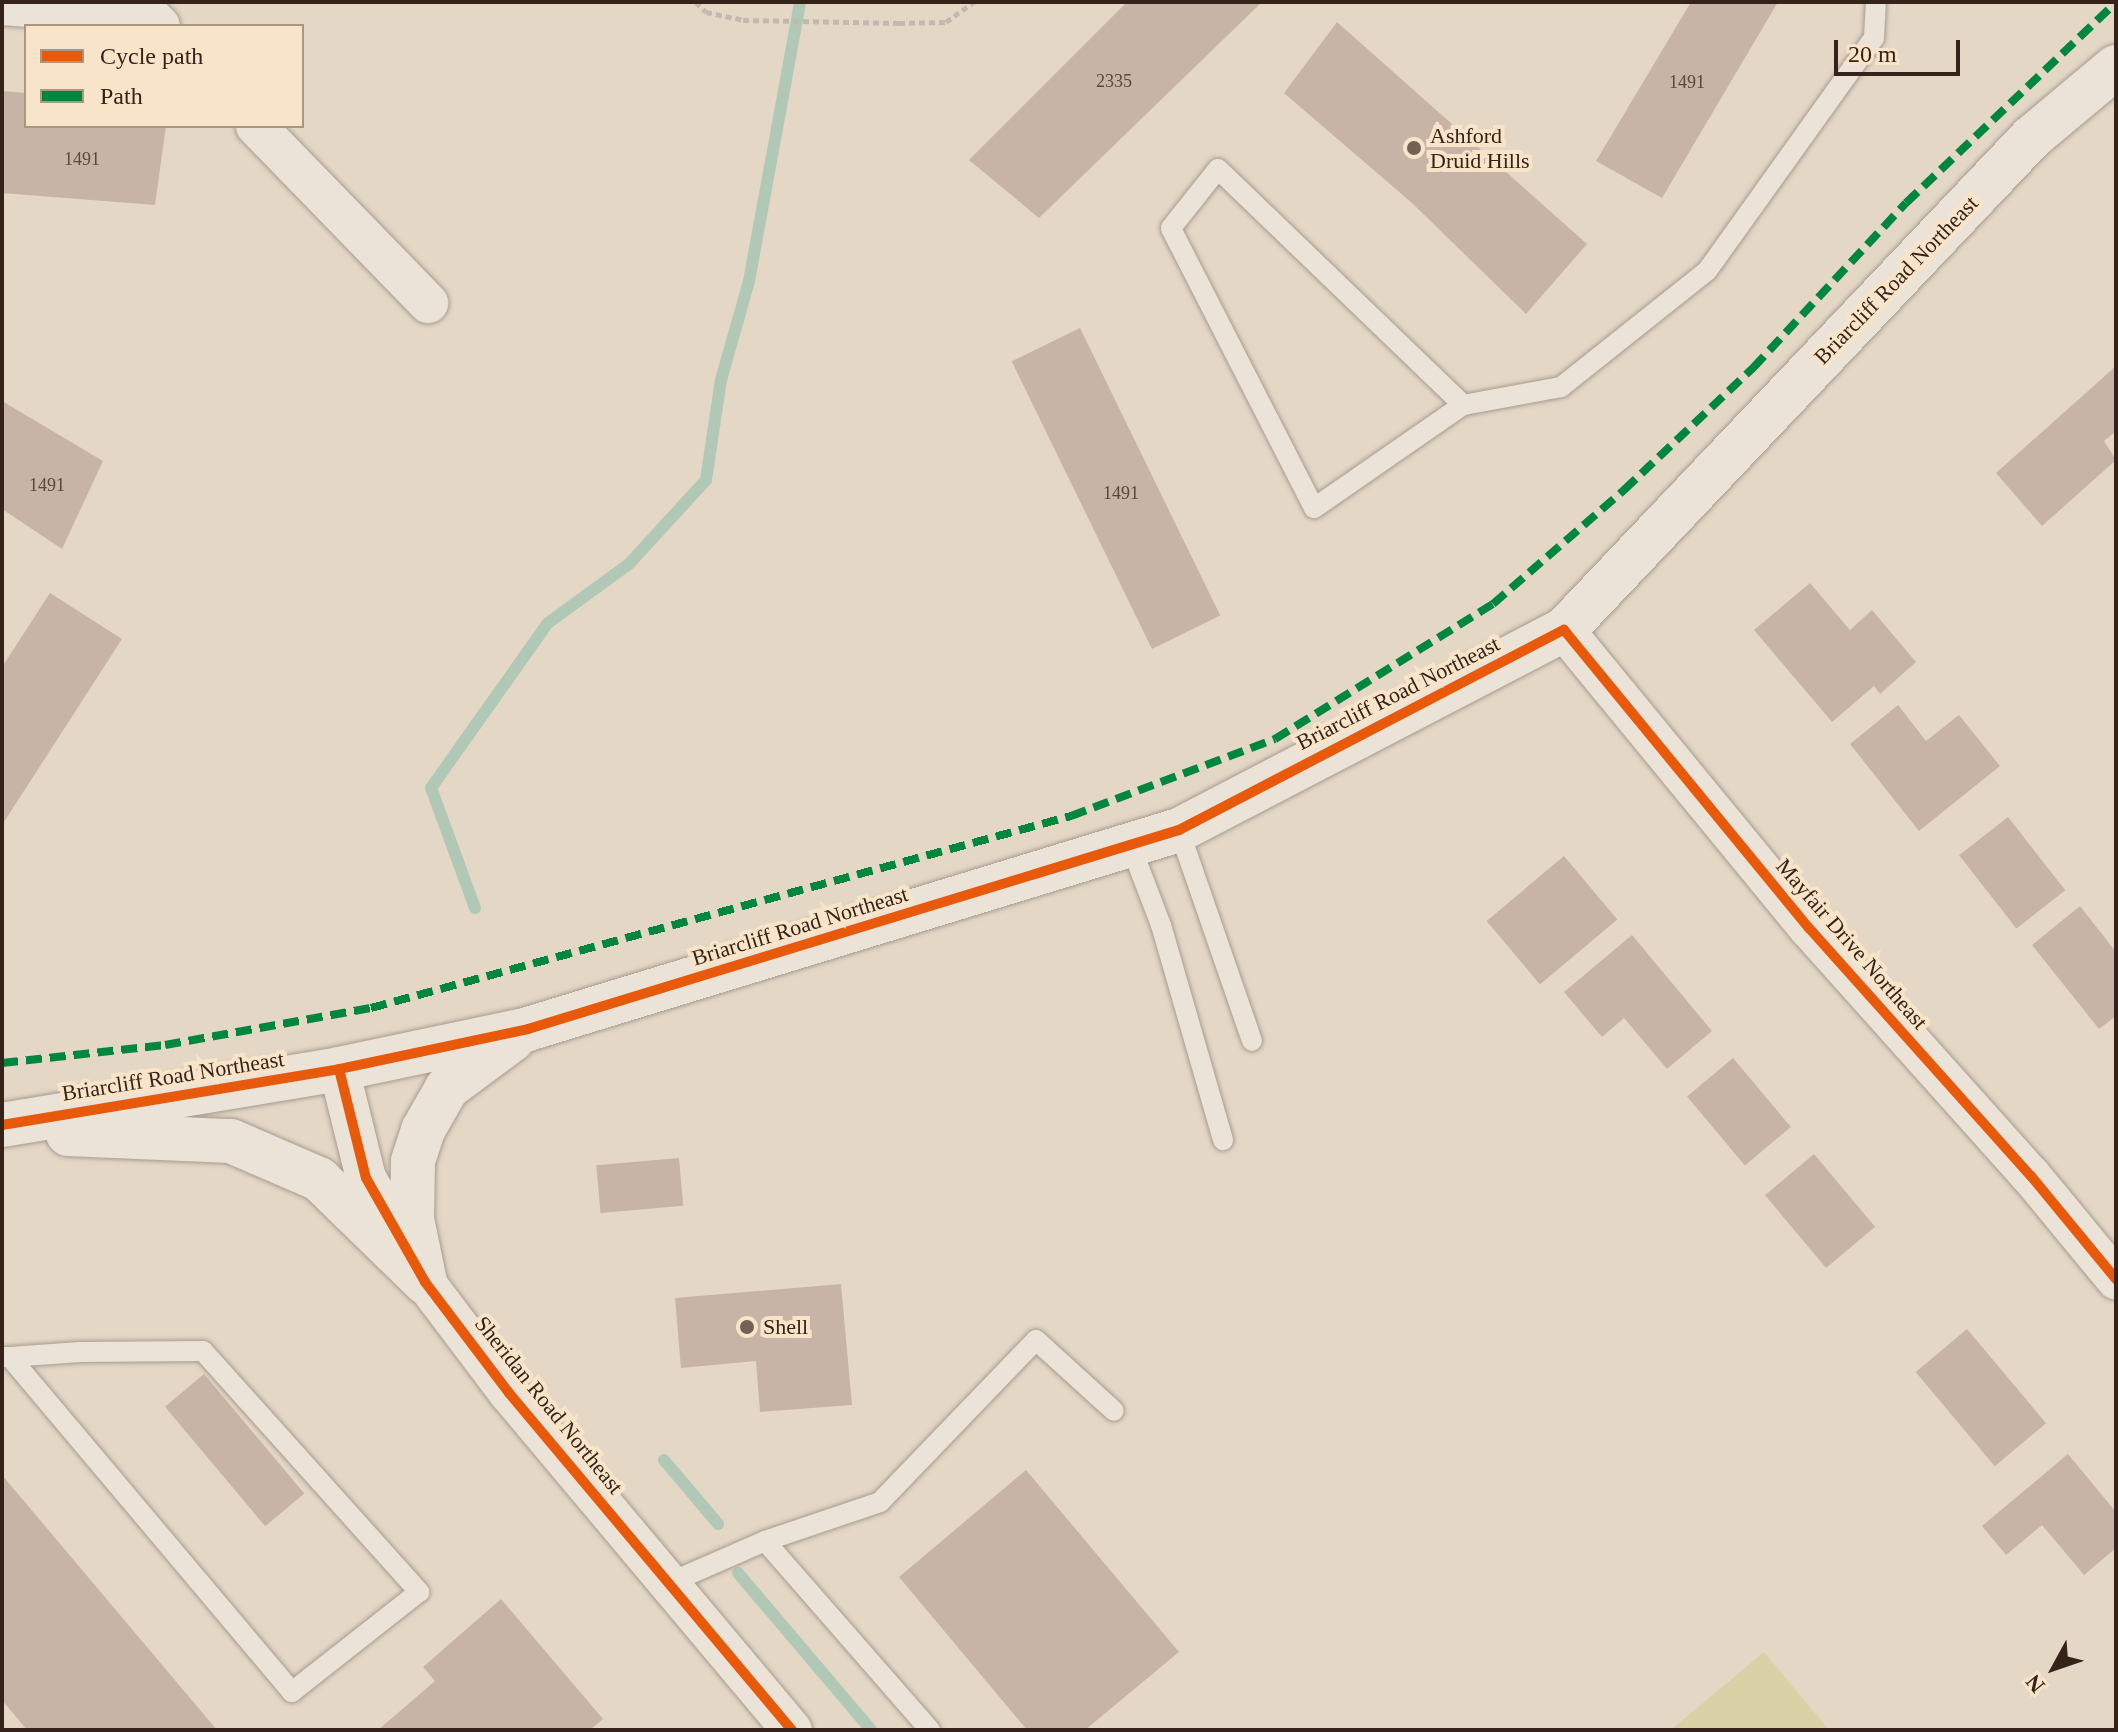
<!DOCTYPE html>
<html>
<head>
<meta charset="utf-8">
<style>
  body { margin:0 }
  #map { position:relative; width:2118px; height:1732px; overflow:hidden; background:#e4d7c5; font-family:"Times New Roman",serif }
  div>[style] { position:absolute }
  .green>* { inset:0; background:#d8d2a6 }
  .stream>* { height:12px; margin:-6px; padding:0 6px; transform-origin:6px; border-radius:6px; background:#b2c8b7 }
  .building>* { inset:0; background:#c8b4a6; transform-origin:0 0 }
  .path>* { height:5px; margin-top:-2.5px; transform-origin:0; background:repeating-linear-gradient(90deg,#c3b9b0 0 6px,transparent 0 10px) }
  .roads { filter:drop-shadow(0 0 2px #a89c90) drop-shadow(0 0 2px #a89c90) }
  .service>* { height:20px; margin:-10px; padding:0 10px; transform-origin:10px; border-radius:10px; background:#ebe3d8 }
  .minor>* { height:40px; margin:-20px; padding:0 20px; transform-origin:20px; border-radius:20px; background:#ebe3d8 }
  .secondary>* { height:44px; margin:-22px; padding:0 22px; transform-origin:22px; border-radius:22px; background:#ebe3d8 }
  .quiet>* { height:8px; margin-top:-4px; transform-origin:0; background:repeating-linear-gradient(90deg,#00873e 0 16px,transparent 0 24px) }
  .cycleway>* { height:10px; margin:-5px; padding:0 5px; transform-origin:5px; border-radius:5px; background:#e8590c }
  .dots>* { width:22px; height:22px; translate:-50% -50%; box-sizing:border-box; border:4px solid #f8e4c8; border-radius:50% }
  span { translate:-50% -50%; white-space:nowrap; text-align:center; line-height:1.15; -webkit-text-stroke:8px #f8e4c8; paint-order:stroke }
  .number-label { font-size:18px; color:#5a473c }
  .number-label span { -webkit-text-stroke-width:0 }
  .poi-label { font-size:22px; color:#352319 }
  .left { translate:0 -50%; text-align:left }
  .street-label { font-size:22px; color:#352319 }
  .frame { position:absolute; inset:0; border:4px solid #352319; pointer-events:none }
  .legend { position:absolute; left:24px; top:24px; width:280px; height:104px; box-sizing:border-box; background:#f8e4c8; border:2px solid #aa9782; margin:0; padding:10px 14px; list-style:none; font-size:24px; color:#352319 }
  .legend li { display:flex; align-items:center; gap:16px; height:40px }
  .legend b { width:40px; border:2px solid #aa9782 }
  .north { position:absolute; left:2014px; top:1628px; width:80px; height:80px; -webkit-text-stroke:6px #f8e4c8; paint-order:stroke; rotate:230deg; font-size:22px; font-weight:700; line-height:32px; text-align:center; color:#352319 }
  .north::after { content:''; display:block; margin:auto; width:28px; height:36px; background:#352319; clip-path:polygon(50% 0,100% 100%,50% 72%,0 100%) }
  .scale { position:absolute; left:1834px; top:40px; width:126px; height:36px; box-sizing:border-box; border:4px solid #352319; border-top:0; padding-left:10px; font-size:24px; line-height:28px; white-space:nowrap; color:#352319; -webkit-text-stroke:6px #f8e4c8; paint-order:stroke }
</style>
</head>
<body>
<div id="map">
  <div class="green">
    <div style="clip-path:polygon(1764px 1652px,1829px 1730px,1671px 1730px)"></div>
  </div>
  <div class="stream">
    <div style="left:475px;top:908px;width:128px;rotate:-110.1deg"></div>
    <div style="left:431px;top:788px;width:202px;rotate:-54.7deg"></div>
    <div style="left:548px;top:623px;width:100px;rotate:-36.1deg"></div>
    <div style="left:629px;top:564px;width:114px;rotate:-47.5deg"></div>
    <div style="left:706px;top:480px;width:101px;rotate:-81.5deg"></div>
    <div style="left:721px;top:380px;width:103px;rotate:-74.2deg"></div>
    <div style="left:749px;top:281px;width:284px;rotate:-79.6deg"></div>
    <div style="left:664px;top:1460px;width:84px;rotate:49.8deg"></div>
    <div style="left:738px;top:1573px;width:206px;rotate:49.7deg"></div>
  </div>
  <div class="building">
    <div style="clip-path:polygon(1127px 2px,1262px 2px,1039px 218px,969px 160px)"></div>
    <div style="clip-path:polygon(1691px 2px,1778px 2px,1662px 198px,1596px 161px)"></div>
    <div style="clip-path:polygon(1337px 22px,1587px 244px,1526px 314px,1412px 203px,1284px 93px)"></div>
    <div style="clip-path:polygon(2px 91px,26px 93px,26px 126px,166px 126px,155px 205px,2px 193px)"></div>
    <div style="left:1080px;top:328px;width:320px;height:76px;rotate:64deg"></div>
    <div style="clip-path:polygon(2116px 366px,2116px 431px,2104px 441px,2116px 460px,2042px 526px,1996px 473px)"></div>
    <div style="clip-path:polygon(2px 401px,103px 461px,62px 549px,2px 509px)"></div>
    <div style="clip-path:polygon(1810px 583px,1850px 630px,1872px 610px,1916px 662px,1880px 694px,1874px 686px,1832px 722px,1754px 630px)"></div>
    <div style="clip-path:polygon(50px 593px,122px 639px,2px 825px,2px 667px)"></div>
    <div style="clip-path:polygon(1898px 705px,1926px 741px,1959px 715px,2000px 766px,1919px 831px,1850px 744px)"></div>
    <div style="left:2008px;top:817px;width:93px;height:62px;rotate:52deg"></div>
    <div style="left:1564px;top:856px;width:83px;height:101px;rotate:50deg"></div>
    <div style="clip-path:polygon(2080px 906px,2116px 952px,2116px 1016px,2099px 1029px,2032px 945px)"></div>
    <div style="clip-path:polygon(1632px 935px,1712px 1031px,1667px 1069px,1624px 1018px,1602px 1037px,1564px 992px)"></div>
    <div style="left:1733px;top:1058px;width:90px;height:60px;rotate:50deg"></div>
    <div style="left:1814px;top:1154px;width:95px;height:64px;rotate:50deg"></div>
    <div style="left:679px;top:1158px;width:48px;height:83px;rotate:85deg"></div>
    <div style="clip-path:polygon(841px 1284px,852px 1405px,760px 1412px,756px 1361px,681px 1368px,675px 1298px)"></div>
    <div style="left:1967px;top:1329px;width:123px;height:67px;rotate:50deg"></div>
    <div style="left:204px;top:1374px;width:156px;height:51px;rotate:50deg"></div>
    <div style="clip-path:polygon(2068px 1454px,2116px 1512px,2116px 1548px,2084px 1575px,2042px 1525px,2006px 1555px,1982px 1526px)"></div>
    <div style="clip-path:polygon(1026px 1470px,1179px 1652px,1085px 1730px,1027px 1730px,899px 1577px)"></div>
    <div style="clip-path:polygon(2px 1475px,217px 1730px,27px 1730px,2px 1700px)"></div>
    <div style="clip-path:polygon(501px 1599px,603px 1719px,590px 1730px,378px 1730px,435px 1681px,423px 1667px)"></div>
  </div>
  <div class="path">
    <div style="left:696px;top:2px;width:14px;rotate:45deg"></div>
    <div style="left:706px;top:12px;width:38px;rotate:12deg"></div>
    <div style="left:743px;top:20px;width:156px;rotate:1.1deg"></div>
    <div style="left:899px;top:23px;width:47px;rotate:-1.2deg"></div>
    <div style="left:946px;top:22px;width:34px;rotate:-36deg"></div>
  </div>
  <div class="roads">
    <div class="service">
      <div style="left:1463px;top:405px;width:181px;rotate:145.3deg"></div>
      <div style="left:1314px;top:508px;width:314px;rotate:-117.1deg"></div>
      <div style="left:1171px;top:228px;width:75px;rotate:-51.5deg"></div>
      <div style="left:1218px;top:169px;width:340px;rotate:43.9deg"></div>
      <div style="left:1463px;top:405px;width:100px;rotate:-10.4deg"></div>
      <div style="left:1561px;top:387px;width:186px;rotate:-38.5deg"></div>
      <div style="left:1707px;top:271px;width:287px;rotate:-54.4deg"></div>
      <div style="left:1874px;top:38px;width:36px;rotate:-87deg"></div>
      <div style="left:1179px;top:830px;width:223px;rotate:70.9deg"></div>
      <div style="left:1130px;top:844px;width:87px;rotate:69.1deg"></div>
      <div style="left:1161px;top:925px;width:224px;rotate:73.9deg"></div>
      <div style="left:2px;top:1357px;width:8px"></div>
      <div style="left:10px;top:1357px;width:70px;rotate:-4.1deg"></div>
      <div style="left:80px;top:1352px;width:123px;rotate:-0.5deg"></div>
      <div style="left:203px;top:1351px;width:324px;rotate:48.1deg"></div>
      <div style="left:419px;top:1592px;width:162px;rotate:141.8deg"></div>
      <div style="left:292px;top:1692px;width:438px;rotate:-130.1deg"></div>
      <div style="left:765px;top:1541px;width:121px;rotate:-18.7deg"></div>
      <div style="left:880px;top:1502px;width:225px;rotate:-46.1deg"></div>
      <div style="left:1036px;top:1340px;width:105px;rotate:42.3deg"></div>
      <div style="left:669px;top:1583px;width:105px;rotate:-23.6deg"></div>
      <div style="left:765px;top:1541px;width:251px;rotate:48.9deg"></div>
    </div>
    <div class="minor">
      <div style="left:2px;top:5px;width:148px;rotate:4.3deg"></div>
      <div style="left:150px;top:16px;width:14px;rotate:45deg"></div>
      <div style="left:256px;top:126px;width:247px;rotate:45.8deg"></div>
      <div style="left:1564px;top:630px;width:386px;rotate:50.6deg"></div>
      <div style="left:1809px;top:928px;width:333px;rotate:48.2deg"></div>
      <div style="left:2031px;top:1176px;width:134px;rotate:50.5deg"></div>
      <div style="left:339px;top:1069px;width:112px;rotate:76.1deg"></div>
      <div style="left:366px;top:1178px;width:120px;rotate:60.4deg"></div>
      <div style="left:425px;top:1282px;width:139px;rotate:52.9deg"></div>
      <div style="left:509px;top:1393px;width:440px;rotate:50deg"></div>
    </div>
    <div class="secondary">
      <div style="left:2px;top:1125px;width:342px;rotate:-9.4deg"></div>
      <div style="left:339px;top:1069px;width:193px;rotate:-11.9deg"></div>
      <div style="left:528px;top:1029px;width:681px;rotate:-17deg"></div>
      <div style="left:1179px;top:830px;width:434px;rotate:-27.5deg"></div>
      <div style="left:1564px;top:630px;width:678px;rotate:-46.49deg"></div>
      <div style="left:2031px;top:138px;width:111px;rotate:-39.9deg"></div>
      <div style="left:68px;top:1134px;width:163px;rotate:2.5deg"></div>
      <div style="left:231px;top:1141px;width:96px;rotate:23.4deg"></div>
      <div style="left:319px;top:1179px;width:148px;rotate:44.2deg"></div>
      <div style="left:425px;top:1282px;width:64px;rotate:-101.7deg"></div>
      <div style="left:412px;top:1219px;width:58px;rotate:-89deg"></div>
      <div style="left:413px;top:1161px;width:33px;rotate:-72deg"></div>
      <div style="left:423px;top:1130px;width:48px;rotate:-60.3deg"></div>
      <div style="left:447px;top:1088px;width:82px;rotate:-36.6deg"></div>
    </div>
  </div>
  <div class="quiet">
    <div style="left:2px;top:1063px;width:164px;rotate:-6.3deg"></div>
    <div style="left:165px;top:1045px;width:209px;rotate:-10.2deg"></div>
    <div style="left:371px;top:1008px;width:726px;rotate:-15.34deg"></div>
    <div style="left:1071px;top:816px;width:218px;rotate:-20.7deg"></div>
    <div style="left:1275px;top:739px;width:256px;rotate:-31.8deg"></div>
    <div style="left:1493px;top:604px;width:174px;rotate:-41deg"></div>
    <div style="left:1624px;top:490px;width:178px;rotate:-43.4deg"></div>
    <div style="left:1753px;top:368px;width:225px;rotate:-47.2deg"></div>
    <div style="left:1906px;top:203px;width:291px;rotate:-43.7deg"></div>
  </div>
  <div class="cycleway">
    <div style="left:339px;top:1069px;width:112px;rotate:76.1deg"></div>
    <div style="left:366px;top:1178px;width:120px;rotate:60.4deg"></div>
    <div style="left:425px;top:1282px;width:139px;rotate:52.9deg"></div>
    <div style="left:509px;top:1393px;width:440px;rotate:50deg"></div>
    <div style="left:2px;top:1125px;width:342px;rotate:-9.4deg"></div>
    <div style="left:339px;top:1069px;width:193px;rotate:-11.9deg"></div>
    <div style="left:528px;top:1029px;width:681px;rotate:-17deg"></div>
    <div style="left:1179px;top:830px;width:434px;rotate:-27.5deg"></div>
    <div style="left:1564px;top:630px;width:386px;rotate:50.6deg"></div>
    <div style="left:1809px;top:928px;width:333px;rotate:48.2deg"></div>
    <div style="left:2031px;top:1176px;width:134px;rotate:50.5deg"></div>
  </div>
  <div class="dots">
    <div style="left:1414px;top:148px;background:#726255"></div>
    <div style="left:747px;top:1327px;background:#726255"></div>
  </div>
  <div class="number-label">
    <span style="left:1114px;top:81px">2335</span>
    <span style="left:1687px;top:82px">1491</span>
    <span style="left:82px;top:159px">1491</span>
    <span style="left:47px;top:485px">1491</span>
    <span style="left:1121px;top:493px">1491</span>
  </div>
  <div class="poi-label">
    <span class="left" style="left:1430px;top:148px">Ashford<br>Druid Hills</span>
    <span class="left" style="left:763px;top:1327px">Shell</span>
  </div>
  <div class="street-label">
    <span style="left:1896px;top:280px;rotate:-46deg">Briarcliff Road Northeast</span>
    <span style="left:1398px;top:693px;rotate:-27deg">Briarcliff Road Northeast</span>
    <span style="left:800px;top:926px;rotate:-17deg">Briarcliff Road Northeast</span>
    <span style="left:1852px;top:944px;rotate:49deg">Mayfair Drive Northeast</span>
    <span style="left:173px;top:1076px;rotate:-9deg">Briarcliff Road Northeast</span>
    <span style="left:549px;top:1405px;rotate:51deg">Sheridan Road Northeast</span>
  </div>
  <div class="frame"></div>
  <ul class="legend">
  <li><b style="height:10px;background:#e8590c"></b>Cycle path</li>
  <li><b style="height:10px;background:#00873e"></b>Path</li>
  </ul>
  <div class="north">N</div>
  <div class="scale">20 m</div>
</div>
</body>
</html>
